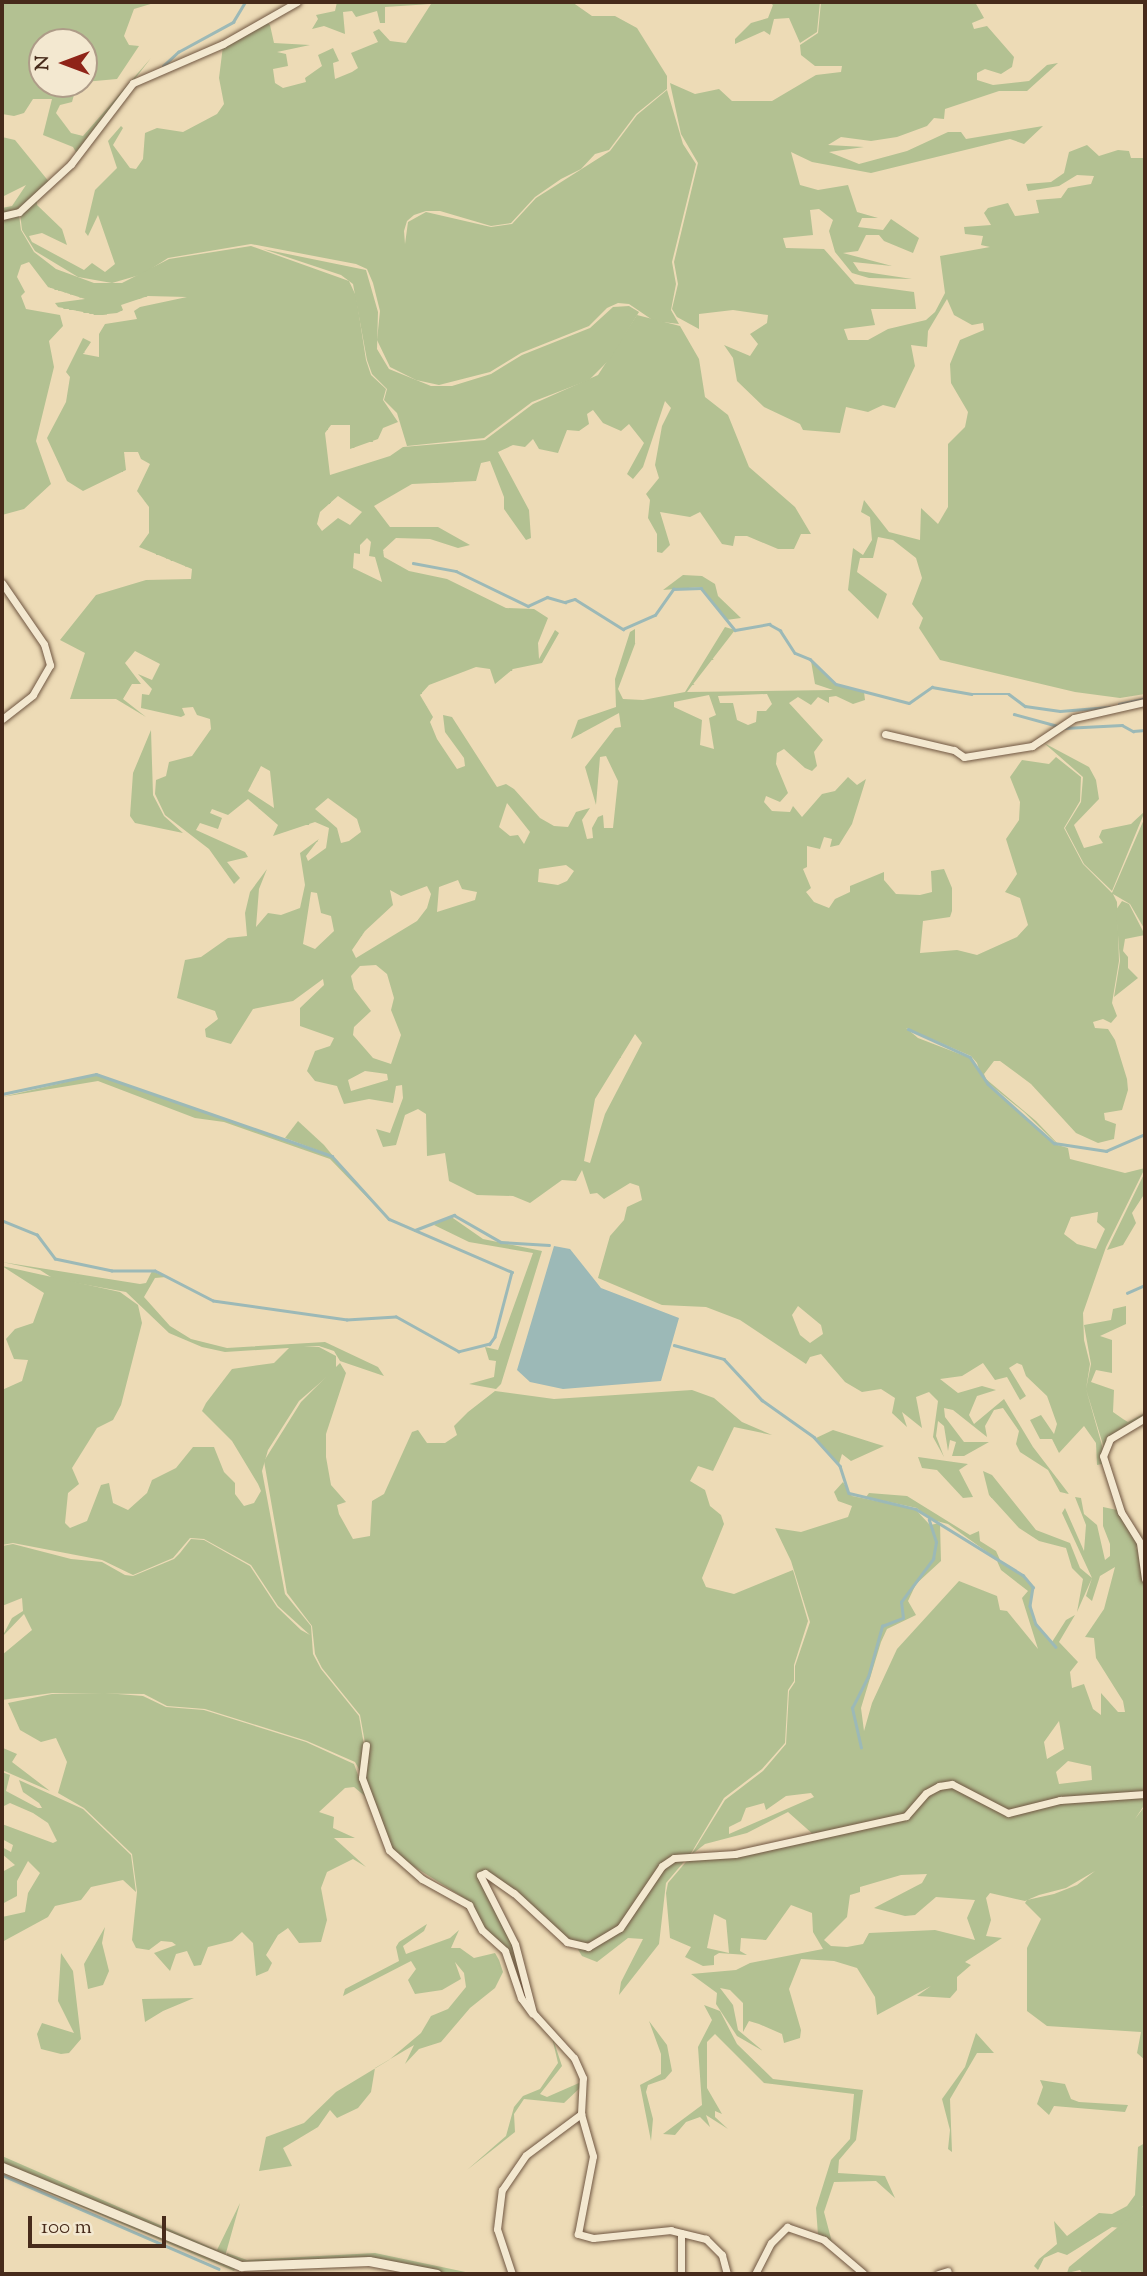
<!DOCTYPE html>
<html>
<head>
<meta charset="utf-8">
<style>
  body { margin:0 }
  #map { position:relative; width:1147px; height:2276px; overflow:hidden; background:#eddbb6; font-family:"Sorts Mill Goudy",serif }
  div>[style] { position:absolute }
  .green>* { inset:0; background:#b3c192 }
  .water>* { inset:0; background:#9cb9b7 }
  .stream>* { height:2.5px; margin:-1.25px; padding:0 1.25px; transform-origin:1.25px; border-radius:1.25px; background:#9cb9b7 }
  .roads { filter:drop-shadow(0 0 2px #705742) drop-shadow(0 0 2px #705742) }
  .minor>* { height:7px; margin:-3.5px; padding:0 3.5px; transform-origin:3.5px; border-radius:3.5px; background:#f3e8d0 }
  .tertiary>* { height:9px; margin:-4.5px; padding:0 4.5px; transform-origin:4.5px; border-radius:4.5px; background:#f3e8d0 }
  span { translate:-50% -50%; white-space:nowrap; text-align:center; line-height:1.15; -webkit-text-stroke:7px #f3e8d0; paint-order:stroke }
  .frame { position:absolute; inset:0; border:4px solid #472b1b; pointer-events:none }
  .north { position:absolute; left:28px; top:28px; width:70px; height:70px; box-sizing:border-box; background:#f3e8d0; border:2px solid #ae9c88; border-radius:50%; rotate:270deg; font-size:19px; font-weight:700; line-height:28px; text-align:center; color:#472b1b }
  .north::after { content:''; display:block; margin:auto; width:24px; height:32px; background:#8f2418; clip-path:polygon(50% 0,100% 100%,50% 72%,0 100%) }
  .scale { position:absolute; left:28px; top:2216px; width:138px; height:32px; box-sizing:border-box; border:4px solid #472b1b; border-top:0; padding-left:9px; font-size:21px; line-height:24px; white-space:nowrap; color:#472b1b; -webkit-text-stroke:5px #f3e8d0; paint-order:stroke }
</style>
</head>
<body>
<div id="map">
  <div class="green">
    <div style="clip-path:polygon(2px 2px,154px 3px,134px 9px,124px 36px,129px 45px,139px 46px,117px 79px,84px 82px,84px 42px,42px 42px,42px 84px,77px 84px,72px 102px,60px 105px,56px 113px,71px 133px,83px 136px,151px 58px,77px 154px,73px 147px,43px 135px,52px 99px,33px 99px,24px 113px,14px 116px,2px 114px)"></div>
    <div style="clip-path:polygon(337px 2px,572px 2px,592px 16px,615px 16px,637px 28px,667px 76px,667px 89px,636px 114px,609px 150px,595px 154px,581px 169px,561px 179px,535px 197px,511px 223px,491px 226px,440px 211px,426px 211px,414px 215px,407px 221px,404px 231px,405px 244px,408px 222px,426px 212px,491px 227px,512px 224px,536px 198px,610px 151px,637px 115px,667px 90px,683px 144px,696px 164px,672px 262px,676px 284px,671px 310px,679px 324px,654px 321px,629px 304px,618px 303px,607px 308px,589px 326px,521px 353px,490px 372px,439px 385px,416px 380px,390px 367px,377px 340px,380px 311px,373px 283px,367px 269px,356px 264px,251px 244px,168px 258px,143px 274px,112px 283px,78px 277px,35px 251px,22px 230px,20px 213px,37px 198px,37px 205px,62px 229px,67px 245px,42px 233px,29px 236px,32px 242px,84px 270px,92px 263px,105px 272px,115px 264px,98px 215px,88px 236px,85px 232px,95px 190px,117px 168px,108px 141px,121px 126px,123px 128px,113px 145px,130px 168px,136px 169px,143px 159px,145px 133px,157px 128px,183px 132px,217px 114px,224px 104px,219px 78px,223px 46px,264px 20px,270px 25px,274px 43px,310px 45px,277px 52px,286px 54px,288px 66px,273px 69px,275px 83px,283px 88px,306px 82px,305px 78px,322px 66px,318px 55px,333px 48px,339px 61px,333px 63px,335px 79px,352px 72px,358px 68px,351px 53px,378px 42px,373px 32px,379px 29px,390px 41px,406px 43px,431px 4px,385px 7px,385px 23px,380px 23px,377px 11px,356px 17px,352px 11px,343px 12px,345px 34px,324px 26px,312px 29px,318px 19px,316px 15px,335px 11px)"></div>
    <div style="clip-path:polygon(769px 2px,820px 2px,817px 32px,800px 43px,789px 18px,774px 19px,770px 35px,764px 31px,735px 44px,735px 39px,751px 23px,768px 18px,773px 5px)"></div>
    <div style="clip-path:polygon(821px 2px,975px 2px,984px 18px,972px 23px,974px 29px,987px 26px,1014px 57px,1012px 67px,1001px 74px,985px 69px,977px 73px,977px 80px,993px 85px,1029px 81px,1047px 65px,1058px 63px,1027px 91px,999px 91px,945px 109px,944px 119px,934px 118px,927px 126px,897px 137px,871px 141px,841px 137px,828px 145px,864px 147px,829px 152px,859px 164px,907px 151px,948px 132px,961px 132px,966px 139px,1043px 126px,1024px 144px,1010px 139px,871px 173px,812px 162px,791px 152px,800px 185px,818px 190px,848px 185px,857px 212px,878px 218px,862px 218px,858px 227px,883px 230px,891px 219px,919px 238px,913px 253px,884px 241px,879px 235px,866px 235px,858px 251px,843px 253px,892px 266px,853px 262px,859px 271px,912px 279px,869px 278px,852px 273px,835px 252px,829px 231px,833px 220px,819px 209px,810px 210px,813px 235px,783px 238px,786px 248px,824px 249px,855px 284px,914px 292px,916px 309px,871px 309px,875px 325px,844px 329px,848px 340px,868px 340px,888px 329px,926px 320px,935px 312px,945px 293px,940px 256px,990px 247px,981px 245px,983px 236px,965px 234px,964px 227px,991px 225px,984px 213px,988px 208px,1008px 203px,1015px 216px,1039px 213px,1036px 200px,1061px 198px,1068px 188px,1091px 184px,1094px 176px,1077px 175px,1059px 186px,1028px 191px,1026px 184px,1051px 182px,1064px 173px,1069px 152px,1087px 145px,1099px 156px,1118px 150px,1129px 151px,1131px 158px,1145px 158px,1145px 694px,1120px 698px,1075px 692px,940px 660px,919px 628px,923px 618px,912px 604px,922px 578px,916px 558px,893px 540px,878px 537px,873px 558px,860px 558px,857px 572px,887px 594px,878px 619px,848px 590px,853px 548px,863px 555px,872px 540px,870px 517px,861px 512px,864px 500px,889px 532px,920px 540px,921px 508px,938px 524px,948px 507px,948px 444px,965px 427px,968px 412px,951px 383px,950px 364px,960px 340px,984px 330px,983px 323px,972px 325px,954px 315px,947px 299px,928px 331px,927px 347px,911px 345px,915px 366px,895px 408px,883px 405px,868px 412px,846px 407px,840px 433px,803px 430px,800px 424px,764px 407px,737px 381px,733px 358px,724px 345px,750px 356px,758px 344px,750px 334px,767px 323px,768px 315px,733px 310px,699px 314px,699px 329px,677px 317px,672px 309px,678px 284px,674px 262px,698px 163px,681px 134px,670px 83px,695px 94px,719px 89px,732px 101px,772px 101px,816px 75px,841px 72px,842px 66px,815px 66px,801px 55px,800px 45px,818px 33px)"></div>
    <div style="clip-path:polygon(2px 137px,15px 140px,50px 183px,18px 211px,2px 215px,2px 208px,12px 206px,26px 185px,2px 197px)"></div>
    <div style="clip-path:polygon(evenodd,19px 215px,21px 230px,34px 252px,56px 269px,94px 283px,122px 283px,169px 259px,251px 246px,349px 281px,356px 296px,366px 360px,371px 375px,386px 389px,383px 400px,398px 422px,383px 428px,378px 439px,350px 449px,350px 425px,331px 425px,325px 433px,330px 475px,390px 456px,403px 447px,485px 440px,533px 404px,598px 375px,637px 315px,680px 326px,699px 359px,705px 397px,728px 415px,749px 467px,795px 507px,811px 534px,801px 534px,794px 549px,778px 549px,747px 536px,735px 536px,733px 546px,722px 544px,700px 512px,690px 517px,660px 512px,670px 545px,662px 553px,657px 552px,657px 534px,648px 518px,650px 500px,646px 494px,659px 478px,655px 465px,662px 426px,671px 408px,665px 401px,643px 467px,633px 479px,627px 474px,644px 443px,629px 424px,621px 431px,603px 423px,593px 410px,587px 414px,589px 424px,579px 431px,567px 430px,558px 453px,539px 449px,533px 439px,525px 447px,513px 445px,498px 452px,529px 510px,531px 538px,526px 540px,504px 509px,504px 497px,490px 461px,481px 463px,476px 481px,412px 484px,374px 506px,390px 527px,438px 527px,470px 545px,458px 548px,430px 539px,396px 538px,383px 550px,384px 557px,409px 571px,447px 579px,506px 608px,534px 609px,548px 618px,538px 643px,539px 659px,555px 630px,559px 633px,542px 663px,513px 669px,495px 684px,490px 669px,476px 667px,429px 685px,420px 695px,433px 717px,430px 722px,437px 739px,457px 769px,465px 766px,464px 758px,445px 732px,443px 715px,452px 717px,497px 787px,506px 784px,514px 789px,540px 818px,554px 826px,568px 827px,576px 812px,590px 808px,582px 820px,587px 839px,593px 838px,592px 828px,598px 817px,603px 815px,604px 828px,613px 828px,618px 781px,606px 756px,600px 757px,596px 805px,585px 767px,615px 728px,621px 727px,619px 713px,571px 739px,578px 720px,616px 707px,615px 679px,630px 632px,635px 629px,635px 644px,618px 689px,623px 699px,643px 700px,685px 692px,725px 627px,735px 630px,687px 692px,833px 690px,815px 684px,811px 661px,835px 684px,864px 692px,865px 700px,853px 704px,836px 696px,829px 697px,829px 703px,818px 697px,811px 705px,798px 697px,789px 703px,823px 740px,814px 752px,817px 766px,812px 771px,805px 768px,784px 749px,777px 753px,776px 764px,788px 793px,780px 802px,766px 796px,764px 802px,772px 811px,790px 812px,793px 806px,802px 817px,822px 794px,835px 791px,848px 777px,857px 785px,866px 779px,852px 824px,839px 845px,830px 847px,832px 839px,824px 837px,820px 849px,807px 846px,807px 867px,803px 869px,811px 888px,806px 892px,814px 902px,829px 908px,835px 899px,850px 892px,850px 886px,884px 872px,884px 880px,896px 894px,920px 895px,932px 892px,931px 871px,944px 869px,952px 888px,952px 911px,950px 917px,923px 921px,920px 953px,957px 950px,977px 955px,1017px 937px,1028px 925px,1020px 898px,1005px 892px,1017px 874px,1006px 839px,1019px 820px,1020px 802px,1010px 777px,1022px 760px,1049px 764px,1056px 757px,1081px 777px,1080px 801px,1064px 828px,1083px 864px,1112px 893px,1145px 817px,1145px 930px,1130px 904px,1113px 894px,1117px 902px,1119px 961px,1112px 1003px,1117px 1016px,1111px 1023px,1103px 1019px,1093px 1022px,1095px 1028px,1108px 1029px,1115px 1040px,1127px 1079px,1128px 1090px,1122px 1110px,1104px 1113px,1105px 1120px,1116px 1124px,1114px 1139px,1098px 1143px,1076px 1133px,1031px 1084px,1000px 1061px,994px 1061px,984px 1074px,986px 1079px,1036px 1121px,1058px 1144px,1055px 1142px,1024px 1112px,988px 1083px,980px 1072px,977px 1063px,971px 1056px,906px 1028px,918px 1038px,970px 1058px,987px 1084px,1054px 1144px,1068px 1148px,1070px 1159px,1125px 1173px,1145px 1168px,1106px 1247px,1083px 1313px,1084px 1340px,1090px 1364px,1086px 1389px,1091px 1364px,1084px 1325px,1111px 1320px,1113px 1309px,1126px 1306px,1126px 1324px,1100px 1336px,1112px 1340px,1112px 1373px,1096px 1370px,1091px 1382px,1114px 1390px,1113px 1412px,1123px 1419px,1128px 1422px,1145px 1413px,1104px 1448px,1086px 1389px,1103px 1449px,1102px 1464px,1097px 1465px,1096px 1443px,1084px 1426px,1059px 1453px,1052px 1439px,1040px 1439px,1030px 1420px,1041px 1415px,1054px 1434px,1057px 1424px,1047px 1396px,1026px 1376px,1022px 1365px,1017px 1363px,1009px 1368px,1026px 1396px,1020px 1400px,1007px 1377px,995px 1380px,983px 1363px,962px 1376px,940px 1379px,958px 1393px,982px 1386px,996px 1390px,977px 1396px,969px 1415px,974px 1424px,1004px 1399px,1033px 1447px,1069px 1494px,1060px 1492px,1048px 1470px,1020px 1452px,1016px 1444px,1019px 1431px,1003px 1408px,994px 1410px,985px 1426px,987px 1437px,953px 1410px,944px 1408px,945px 1417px,964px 1442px,989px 1442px,964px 1456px,952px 1456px,956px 1442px,950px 1440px,948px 1451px,944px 1426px,938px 1421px,936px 1436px,944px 1457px,933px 1437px,938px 1401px,929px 1392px,916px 1397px,922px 1428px,902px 1412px,907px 1427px,892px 1413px,895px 1398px,881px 1389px,862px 1392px,845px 1382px,821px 1354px,810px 1357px,806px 1364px,740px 1320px,706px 1307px,662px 1305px,598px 1278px,610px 1236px,624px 1220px,627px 1207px,642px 1200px,639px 1186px,630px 1183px,604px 1199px,597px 1193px,590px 1194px,582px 1170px,576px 1181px,562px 1180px,530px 1203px,513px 1196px,477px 1195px,449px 1181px,445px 1153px,427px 1156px,426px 1114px,418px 1109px,405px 1115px,396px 1145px,383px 1147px,376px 1129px,390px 1133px,403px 1098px,402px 1085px,396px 1086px,393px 1103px,369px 1099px,344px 1104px,337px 1086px,315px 1081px,307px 1071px,315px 1051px,330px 1046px,334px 1038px,300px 1026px,300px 1008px,324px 985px,323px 979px,293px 1001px,253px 1009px,231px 1044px,206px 1037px,205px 1029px,218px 1019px,215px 1011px,177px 998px,185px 960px,201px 957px,228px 938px,247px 936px,245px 913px,250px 892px,267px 869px,259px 889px,256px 927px,268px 913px,281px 915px,300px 908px,305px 885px,300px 853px,319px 839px,306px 856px,308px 861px,326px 848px,329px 828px,315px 822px,273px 836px,278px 825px,248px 799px,228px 815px,212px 809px,210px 813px,222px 818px,218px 829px,200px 823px,196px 830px,245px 852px,248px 857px,227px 862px,240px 878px,234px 884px,209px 849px,165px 815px,155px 794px,156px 780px,166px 776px,169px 762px,192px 756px,211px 729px,210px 719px,197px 715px,193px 707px,182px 708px,185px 715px,181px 717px,141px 708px,142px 694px,149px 695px,152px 689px,138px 674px,152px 680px,160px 664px,135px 651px,125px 663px,141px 684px,132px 684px,123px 699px,146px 717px,116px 699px,70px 699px,85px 653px,60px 640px,96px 595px,146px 580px,191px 579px,192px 569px,139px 547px,149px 533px,149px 507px,137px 491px,150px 464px,141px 459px,138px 452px,124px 452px,126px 470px,83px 491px,67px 481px,47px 438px,66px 402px,70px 377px,66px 372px,83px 338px,91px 342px,83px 354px,99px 357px,99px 334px,105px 324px,137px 319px,134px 311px,140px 307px,187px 297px,148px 296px,121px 305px,123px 310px,117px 313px,98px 315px,58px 307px,55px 303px,85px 299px,48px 287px,29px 262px,21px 265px,17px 277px,25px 292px,21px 296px,26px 309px,60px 315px,63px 326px,49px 341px,54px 367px,36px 441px,51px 484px,24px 509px,2px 515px,2px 217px,19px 215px,338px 496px,362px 512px,350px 525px,338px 518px,322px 531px,317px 524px,320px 512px,338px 496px,19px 215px,367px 538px,371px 542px,369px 556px,375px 557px,382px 582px,353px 568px,354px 553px,360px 554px,360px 545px,367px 538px,19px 215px,767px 694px,772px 704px,766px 711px,757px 711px,756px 722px,748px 725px,737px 720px,733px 703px,720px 703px,718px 696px,767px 694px,19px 215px,709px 695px,716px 715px,709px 718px,714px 749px,700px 745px,702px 720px,674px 707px,674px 702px,709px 695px,19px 215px,261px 766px,270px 771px,274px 808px,248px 791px,261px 766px,19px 215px,328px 798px,357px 819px,361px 832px,349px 841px,341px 843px,337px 828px,315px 809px,328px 798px,19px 215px,507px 803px,530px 832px,524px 844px,518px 835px,510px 836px,499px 827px,507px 803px,19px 215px,566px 865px,574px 871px,567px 881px,558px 885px,538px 882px,539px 869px,566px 865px,19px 215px,458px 880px,462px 889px,477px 892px,475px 900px,437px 912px,439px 887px,458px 880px,19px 215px,427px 886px,431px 894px,427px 908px,417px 921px,356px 958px,352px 950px,365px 931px,393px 905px,390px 890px,401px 896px,427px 886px,19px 215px,311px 892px,317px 893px,321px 913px,331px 916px,334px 931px,315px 949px,303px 944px,311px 892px,19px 215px,376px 965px,387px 974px,394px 998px,391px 1010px,401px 1035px,391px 1064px,373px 1058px,353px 1035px,354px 1027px,371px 1011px,354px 989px,351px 976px,360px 966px,376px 965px,19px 215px,635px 1034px,642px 1043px,605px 1114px,590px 1163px,584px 1161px,595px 1099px,635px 1034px,19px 215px,365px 1071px,387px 1074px,388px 1080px,351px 1091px,348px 1080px,365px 1071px,19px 215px,1098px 1212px,1097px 1222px,1105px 1229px,1096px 1249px,1077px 1244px,1064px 1234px,1071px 1217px,1098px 1212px,19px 215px,798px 1306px,821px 1325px,823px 1334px,810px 1343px,800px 1335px,792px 1315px,798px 1306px)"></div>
    <div style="clip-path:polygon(263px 249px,366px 270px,378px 312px,377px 349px,389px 369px,431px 386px,452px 386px,491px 374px,522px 355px,590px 328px,613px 307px,629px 306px,639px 312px,610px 359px,589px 380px,532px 402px,484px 438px,407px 446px,397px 413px,384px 400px,387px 389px,372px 374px,367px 360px,353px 284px,341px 275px)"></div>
    <div style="clip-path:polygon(683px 575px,702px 576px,715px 584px,718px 596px,741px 618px,726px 620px,701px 587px,663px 590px)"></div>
    <div style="clip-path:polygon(151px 730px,153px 795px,164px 816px,183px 833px,135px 823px,130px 816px,133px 773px)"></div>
    <div style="clip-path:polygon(1044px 743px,1089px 767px,1096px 780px,1099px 799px,1074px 825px,1084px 848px,1103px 843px,1099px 837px,1102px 830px,1131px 824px,1145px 811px,1112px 891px,1084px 864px,1065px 828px,1081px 802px,1083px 777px)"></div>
    <div style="clip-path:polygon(1122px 901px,1129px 904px,1145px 935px,1125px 939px,1123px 951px,1128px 957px,1128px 968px,1138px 978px,1114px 997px,1120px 961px,1116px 910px)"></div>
    <div style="clip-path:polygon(96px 1075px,332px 1157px,388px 1219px,330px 1159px,224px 1122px,195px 1118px,98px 1081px,2px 1097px)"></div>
    <div style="clip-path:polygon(298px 1121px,324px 1145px,333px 1156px,285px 1138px)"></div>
    <div style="clip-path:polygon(1145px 1172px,1145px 1193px,1132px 1213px,1136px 1223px,1123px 1245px,1107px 1250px)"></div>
    <div style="clip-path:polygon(450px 1216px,483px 1239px,542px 1251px,501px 1384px,496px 1389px,469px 1384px,494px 1377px,496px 1361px,489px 1360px,485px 1347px,498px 1350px,533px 1253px,469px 1242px,434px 1225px)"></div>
    <div style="clip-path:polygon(2px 1262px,140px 1284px,146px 1283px,152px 1271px,166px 1277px,155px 1278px,144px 1297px,170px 1326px,191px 1339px,227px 1348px,325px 1342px,378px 1367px,384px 1376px,340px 1361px,334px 1351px,319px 1346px,225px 1352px,202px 1347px,169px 1333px,126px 1292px,54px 1279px,40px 1270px)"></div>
    <div style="clip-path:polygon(2px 1266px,120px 1292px,138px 1305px,142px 1323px,121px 1405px,113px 1420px,97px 1428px,72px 1468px,79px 1484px,68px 1493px,65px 1523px,70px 1528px,87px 1521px,101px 1485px,109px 1483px,113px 1503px,128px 1510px,147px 1493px,152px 1480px,176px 1468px,193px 1447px,214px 1447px,224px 1472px,235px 1483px,235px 1494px,244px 1506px,254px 1503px,261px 1491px,258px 1484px,232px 1441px,202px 1411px,206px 1403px,232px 1369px,274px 1363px,290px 1347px,319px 1347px,336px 1356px,336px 1369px,299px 1401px,268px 1450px,262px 1471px,285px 1594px,311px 1626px,313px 1654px,321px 1669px,359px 1716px,364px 1745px,360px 1771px,355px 1762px,307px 1741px,205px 1709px,167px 1706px,144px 1694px,52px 1693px,2px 1700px,2px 1655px,32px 1630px,24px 1614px,2px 1637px,12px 1618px,23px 1611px,22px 1598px,2px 1606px,2px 1546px,13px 1544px,71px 1559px,102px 1562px,125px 1575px,133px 1576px,174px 1559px,180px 1553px,191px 1539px,204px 1540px,250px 1566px,277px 1607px,301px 1630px,310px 1635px,278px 1606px,251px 1565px,204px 1539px,190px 1538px,173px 1558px,133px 1575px,102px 1560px,13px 1543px,2px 1545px,2px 1390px,22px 1381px,28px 1360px,14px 1359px,6px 1339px,15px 1329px,33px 1323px,44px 1293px)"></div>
    <div style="clip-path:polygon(340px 1363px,346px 1373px,326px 1434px,326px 1457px,331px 1485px,346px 1502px,337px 1505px,339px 1514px,353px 1539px,370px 1536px,372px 1501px,384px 1494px,412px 1432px,418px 1430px,427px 1443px,445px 1443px,457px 1435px,454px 1426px,468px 1412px,495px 1391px,554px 1399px,692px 1390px,714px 1398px,742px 1422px,772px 1435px,734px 1427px,713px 1471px,698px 1466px,690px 1481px,705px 1490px,710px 1506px,721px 1515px,724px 1524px,702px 1578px,706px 1587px,734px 1594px,793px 1570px,808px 1621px,794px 1665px,794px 1681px,788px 1690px,785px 1743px,762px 1769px,724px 1798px,690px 1855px,662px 1865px,637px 1907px,601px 1942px,577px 1946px,485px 1873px,479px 1875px,515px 1945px,531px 2010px,506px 1950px,493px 1939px,464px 1898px,394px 1854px,363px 1777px,367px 1754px,360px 1715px,322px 1668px,315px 1654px,312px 1626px,287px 1593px,264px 1461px,301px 1402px)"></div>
    <div style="clip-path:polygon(833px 1430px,877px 1444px,884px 1446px,851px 1461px,842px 1454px,839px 1464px,816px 1438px)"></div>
    <div style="clip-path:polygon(918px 1457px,968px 1464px,959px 1470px,973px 1497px,963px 1498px,937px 1470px,922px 1468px)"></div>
    <div style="clip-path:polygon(evenodd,983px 1471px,992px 1475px,1036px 1530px,1070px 1543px,1080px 1568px,1092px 1578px,1062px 1513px,1065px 1508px,1084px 1551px,1086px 1525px,1075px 1497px,1081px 1498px,1084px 1514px,1097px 1525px,1105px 1560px,1110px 1556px,1110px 1544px,1103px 1526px,1103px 1507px,1117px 1510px,1139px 1543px,1135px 1550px,1139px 1545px,1145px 1585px,1145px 1793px,1082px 1796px,1008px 1812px,969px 1791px,939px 1785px,906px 1815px,815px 1836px,788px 1812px,747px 1833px,705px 1844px,691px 1855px,725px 1800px,763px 1771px,786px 1744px,789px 1691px,795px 1682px,795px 1666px,810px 1622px,791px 1561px,775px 1528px,801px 1532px,848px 1517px,852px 1506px,838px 1501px,834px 1492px,843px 1482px,852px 1496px,915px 1509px,930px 1525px,940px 1523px,941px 1561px,916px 1584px,908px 1601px,916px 1615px,887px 1629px,881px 1642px,861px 1708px,864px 1731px,872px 1703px,897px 1649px,959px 1581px,997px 1596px,1000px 1610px,1007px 1611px,1038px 1649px,1022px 1598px,1028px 1591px,1001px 1570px,997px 1561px,1023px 1576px,1033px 1588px,1030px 1606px,1035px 1624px,1056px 1648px,1052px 1642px,1066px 1620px,1075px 1615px,1059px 1642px,1078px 1662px,1070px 1672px,1072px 1688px,1084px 1684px,1093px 1709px,1101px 1715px,1101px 1693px,1118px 1712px,1125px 1712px,1123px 1701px,1096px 1658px,1094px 1638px,1085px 1637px,1104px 1609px,1115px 1567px,1100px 1576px,1092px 1601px,1086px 1596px,1092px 1578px,1077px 1612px,1083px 1579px,1072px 1568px,1066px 1548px,1039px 1541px,1019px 1528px,989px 1495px,983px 1471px,1059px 1721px,1064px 1749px,1047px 1759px,1044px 1742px,1059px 1721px,983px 1471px,1068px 1761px,1091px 1766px,1092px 1780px,1059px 1784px,1056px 1772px,1068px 1761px,983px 1471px,811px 1793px,814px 1797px,729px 1834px,729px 1827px,741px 1821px,746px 1808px,764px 1803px,766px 1810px,786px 1796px,811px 1793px)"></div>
    <div style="clip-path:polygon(869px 1493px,907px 1496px,970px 1535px,979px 1531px,980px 1541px,996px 1551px,1001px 1562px,948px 1524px,929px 1519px,917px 1508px,866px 1497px)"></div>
    <div style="clip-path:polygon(105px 1693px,143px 1696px,166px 1707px,204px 1710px,306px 1742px,354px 1764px,366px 1797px,354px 1787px,345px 1788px,319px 1812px,334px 1817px,333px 1828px,355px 1838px,334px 1838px,366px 1867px,353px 1859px,327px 1872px,321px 1888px,327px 1920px,321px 1942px,299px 1943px,288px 1928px,278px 1935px,266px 1955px,272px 1963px,268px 1971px,256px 1976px,253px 1943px,242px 1932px,232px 1941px,208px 1947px,201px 1965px,194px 1966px,187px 1951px,176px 1954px,170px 1971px,154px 1953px,176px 1945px,172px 1942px,161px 1941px,149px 1950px,136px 1948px,132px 1940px,137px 1892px,132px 1854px,84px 1808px,58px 1793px,67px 1762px,56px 1738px,41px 1742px,20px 1730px,8px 1703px,52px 1694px)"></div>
    <div style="clip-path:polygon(3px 1748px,17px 1754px,12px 1762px,50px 1791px,2px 1770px)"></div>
    <div style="clip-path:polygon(2px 1772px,10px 1775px,6px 1791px,38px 1808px,42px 1808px,39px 1803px,23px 1792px,19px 1780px,83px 1809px,131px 1855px,136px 1892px,123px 1880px,91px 1887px,81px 1900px,55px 1906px,48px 1917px,2px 1942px,2px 1917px,25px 1912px,28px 1893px,40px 1873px,28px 1861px,17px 1881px,17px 1896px,2px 1904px,2px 1872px,15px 1865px,2px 1854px,2px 1847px,11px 1852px,13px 1845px,2px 1839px,2px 1824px,53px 1843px,57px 1841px,48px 1823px,33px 1813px,10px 1803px,2px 1807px)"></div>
    <div style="clip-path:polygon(evenodd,952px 1785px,1000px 1812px,1061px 1800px,1145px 1794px,1145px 1804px,1135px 1819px,1145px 1806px,1145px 2060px,1137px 2053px,1141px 2032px,1047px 2026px,1027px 2011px,1027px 1948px,1041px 1919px,1025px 1903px,1027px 1900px,1054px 1894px,1077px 1885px,1095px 1871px,1066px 1888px,1039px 1895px,1025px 1901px,990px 1893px,986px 1898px,991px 1920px,986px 1936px,1002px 1938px,965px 1962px,971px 1965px,957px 1977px,957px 1990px,950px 1998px,917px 1996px,931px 1986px,877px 2015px,875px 1997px,857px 1968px,834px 1961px,801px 1959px,789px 1989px,801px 2030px,800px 2038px,784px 2043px,782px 2034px,759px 2024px,749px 2021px,743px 2032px,743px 2003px,730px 1990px,720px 1988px,733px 2005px,738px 2030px,763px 2051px,737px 2036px,716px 2004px,717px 1993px,691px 1974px,736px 1970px,750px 1963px,823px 1949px,813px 1932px,812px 1913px,791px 1905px,766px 1940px,741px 1938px,740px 1951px,747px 1955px,719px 1953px,714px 1956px,714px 1965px,703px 1966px,685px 1957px,691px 1947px,670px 1938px,666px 1893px,668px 1883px,691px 1856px,735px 1854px,906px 1816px,926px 1793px,952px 1785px,927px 1874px,922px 1883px,874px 1908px,905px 1916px,915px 1915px,936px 1897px,975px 1900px,967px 1918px,975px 1940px,935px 1930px,869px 1933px,863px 1944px,847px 1947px,831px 1946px,824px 1940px,847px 1917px,850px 1895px,860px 1892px,860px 1887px,901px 1875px,927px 1874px,952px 1785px,714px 1914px,726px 1920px,729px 1953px,707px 1948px,714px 1914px)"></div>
    <div style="clip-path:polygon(688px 1857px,666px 1883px,659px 1944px,619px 1995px,621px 1982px,643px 1939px,628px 1938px,597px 1962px,582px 1956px,577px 1948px,602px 1943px,620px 1929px,663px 1866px)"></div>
    <div style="clip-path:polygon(427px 1924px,424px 1931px,403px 1946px,406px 1954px,450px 1938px,459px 1930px,451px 1948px,460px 1948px,474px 1958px,495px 1953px,499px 1960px,503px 1972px,495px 1988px,470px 2008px,441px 2042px,419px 2049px,405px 2064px,414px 2045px,375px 2068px,371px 2092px,358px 2108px,337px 2118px,330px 2110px,318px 2127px,283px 2148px,292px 2166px,259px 2171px,266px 2137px,304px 2123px,336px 2092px,389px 2060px,421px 2033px,431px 2016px,448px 2009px,466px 1987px,464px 1973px,455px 1962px,461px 1979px,442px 1990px,415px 1994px,408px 1980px,416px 1969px,411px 1961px,343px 1996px,345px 1989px,399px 1961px,396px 1947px,399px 1942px)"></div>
    <div style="clip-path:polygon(105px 1927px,102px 1943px,109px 1971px,103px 1985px,88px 1989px,84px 1964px)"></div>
    <div style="clip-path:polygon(61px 1953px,73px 1971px,81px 2039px,69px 2053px,61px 2054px,41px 2049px,37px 2034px,42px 2023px,74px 2033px,58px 2001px)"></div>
    <div style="clip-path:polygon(194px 1998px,163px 2011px,145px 2022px,142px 1999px)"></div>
    <div style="clip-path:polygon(704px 2005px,720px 2011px,737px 2044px,773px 2079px,863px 2090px,856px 2140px,839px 2160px,838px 2173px,885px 2176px,895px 2198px,876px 2181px,834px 2182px,824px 2212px,833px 2246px,818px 2235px,816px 2208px,831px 2160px,850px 2139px,854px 2094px,764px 2083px,715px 2034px,707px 2042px,707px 2088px,722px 2114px,715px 2111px,715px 2117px,728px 2129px,706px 2115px,710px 2127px,700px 2117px,686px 2122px,675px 2135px,663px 2134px,702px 2105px,698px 2047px,712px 2020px)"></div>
    <div style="clip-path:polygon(649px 2021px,667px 2045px,672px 2071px,665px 2079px,648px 2085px,646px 2092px,653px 2119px,651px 2141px,640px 2085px,661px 2074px,661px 2054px)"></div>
    <div style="clip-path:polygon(551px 2033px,562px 2066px,540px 2094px,547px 2097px,579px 2083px,582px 2086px,564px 2103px,524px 2099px,514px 2114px,515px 2132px,467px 2170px,506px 2136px,514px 2107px,523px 2096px,540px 2089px,558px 2063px)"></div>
    <div style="clip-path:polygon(976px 2033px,994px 2053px,977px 2053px,950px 2099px,952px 2152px,948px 2149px,950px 2130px,942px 2099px,965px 2067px)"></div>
    <div style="clip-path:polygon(1040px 2080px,1065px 2084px,1071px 2099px,1079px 2102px,1128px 2105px,1125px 2112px,1054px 2106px,1049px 2115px,1037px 2104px,1043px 2087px)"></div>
    <div style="clip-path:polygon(1145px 2143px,1145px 2203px,1139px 2212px,1119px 2228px,1112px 2227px,1067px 2255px,1058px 2252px,1044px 2258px,1038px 2270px,1034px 2266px,1039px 2259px,1057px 2244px,1054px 2221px,1067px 2236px,1099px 2213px,1112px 2214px,1127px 2206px,1135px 2195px,1138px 2147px)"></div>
    <div style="clip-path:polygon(2px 2156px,217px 2250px,240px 2203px,224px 2260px,2px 2165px)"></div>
    <div style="clip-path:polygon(2px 2170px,236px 2267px,234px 2271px,2px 2173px)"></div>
    <div style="clip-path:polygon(1145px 2205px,1145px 2274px,1083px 2274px,1080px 2270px,1067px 2273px,1069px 2267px)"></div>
    <div style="clip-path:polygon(227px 2253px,247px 2260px,375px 2253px,475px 2274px,444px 2274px,369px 2260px,258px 2266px,225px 2260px)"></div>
  </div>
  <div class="water">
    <div style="clip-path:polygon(554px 1246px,570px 1249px,601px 1288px,679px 1318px,661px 1381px,563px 1389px,530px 1382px,517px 1370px)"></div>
  </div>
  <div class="stream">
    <div style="left:163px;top:66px;width:21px;rotate:-43deg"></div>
    <div style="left:178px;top:52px;width:63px;rotate:-28.6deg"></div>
    <div style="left:233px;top:22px;width:23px;rotate:-59deg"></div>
    <div style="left:413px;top:563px;width:44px;rotate:10.5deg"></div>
    <div style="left:456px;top:571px;width:80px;rotate:25.9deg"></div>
    <div style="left:528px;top:606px;width:21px;rotate:-25deg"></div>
    <div style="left:547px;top:597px;width:19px;rotate:16deg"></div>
    <div style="left:565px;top:602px;width:10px;rotate:-17deg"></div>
    <div style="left:575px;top:599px;width:57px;rotate:32deg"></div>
    <div style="left:623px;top:629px;width:35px;rotate:-24deg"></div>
    <div style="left:655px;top:615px;width:32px;rotate:-55deg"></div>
    <div style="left:673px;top:589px;width:28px;rotate:-2deg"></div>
    <div style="left:701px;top:588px;width:54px;rotate:51deg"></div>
    <div style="left:735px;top:630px;width:35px;rotate:-10deg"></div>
    <div style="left:769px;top:624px;width:13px;rotate:29deg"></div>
    <div style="left:780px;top:630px;width:27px;rotate:57deg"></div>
    <div style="left:795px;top:653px;width:16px;rotate:22deg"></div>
    <div style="left:810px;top:659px;width:36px;rotate:44deg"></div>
    <div style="left:836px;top:684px;width:75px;rotate:14.6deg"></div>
    <div style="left:909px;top:703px;width:28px;rotate:-35deg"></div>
    <div style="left:932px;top:687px;width:40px;rotate:10deg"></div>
    <div style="left:971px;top:694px;width:38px"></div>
    <div style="left:1009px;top:694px;width:20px;rotate:37deg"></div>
    <div style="left:1025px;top:706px;width:35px;rotate:8deg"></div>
    <div style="left:1060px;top:711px;width:49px;rotate:-4.7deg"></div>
    <div style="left:1119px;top:704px;width:25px;rotate:-12deg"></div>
    <div style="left:1014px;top:714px;width:46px;rotate:15.3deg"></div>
    <div style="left:1064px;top:728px;width:58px;rotate:-3deg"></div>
    <div style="left:1122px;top:725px;width:13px;rotate:29deg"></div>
    <div style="left:1133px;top:731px;width:12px;rotate:-5deg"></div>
    <div style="left:908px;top:1029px;width:68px;rotate:24.3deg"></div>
    <div style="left:970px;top:1057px;width:32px;rotate:56deg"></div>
    <div style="left:988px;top:1084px;width:89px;rotate:41.8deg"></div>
    <div style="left:1054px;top:1143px;width:53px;rotate:8.7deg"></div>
    <div style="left:1106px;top:1151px;width:43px;rotate:-23.6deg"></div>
    <div style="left:2px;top:1094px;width:96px;rotate:-12deg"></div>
    <div style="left:96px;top:1074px;width:202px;rotate:19.1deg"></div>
    <div style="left:287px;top:1140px;width:48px;rotate:19.6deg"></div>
    <div style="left:332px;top:1156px;width:85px;rotate:47.9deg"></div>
    <div style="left:389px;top:1219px;width:134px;rotate:23.3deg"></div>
    <div style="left:512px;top:1272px;width:67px;rotate:104.7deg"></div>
    <div style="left:495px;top:1337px;width:9px;rotate:126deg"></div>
    <div style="left:490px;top:1344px;width:32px;rotate:166deg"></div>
    <div style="left:459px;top:1352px;width:72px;rotate:-150.9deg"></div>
    <div style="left:396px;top:1317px;width:49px;rotate:176.5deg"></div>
    <div style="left:347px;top:1320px;width:135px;rotate:-171.9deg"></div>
    <div style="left:213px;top:1301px;width:65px;rotate:-152.7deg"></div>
    <div style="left:155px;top:1271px;width:43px;rotate:180deg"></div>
    <div style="left:112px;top:1271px;width:58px;rotate:-168.1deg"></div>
    <div style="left:55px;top:1259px;width:30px;rotate:-127deg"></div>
    <div style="left:37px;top:1235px;width:38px;rotate:-158deg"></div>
    <div style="left:415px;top:1230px;width:42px;rotate:-21deg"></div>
    <div style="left:454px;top:1215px;width:54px;rotate:29.9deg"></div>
    <div style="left:501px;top:1242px;width:48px;rotate:3.6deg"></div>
    <div style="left:1127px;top:1293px;width:20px;rotate:-24deg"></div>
    <div style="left:674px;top:1345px;width:52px;rotate:15.6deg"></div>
    <div style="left:724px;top:1359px;width:56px;rotate:47.2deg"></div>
    <div style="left:762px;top:1400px;width:64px;rotate:35.4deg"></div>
    <div style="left:814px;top:1437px;width:39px;rotate:48deg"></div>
    <div style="left:840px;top:1466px;width:28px;rotate:72deg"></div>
    <div style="left:849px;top:1493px;width:69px;rotate:13.4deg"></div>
    <div style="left:916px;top:1509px;width:126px;rotate:31.7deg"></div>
    <div style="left:1023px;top:1575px;width:16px;rotate:50deg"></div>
    <div style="left:1033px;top:1587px;width:19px;rotate:99deg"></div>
    <div style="left:1030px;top:1606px;width:19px;rotate:72deg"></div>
    <div style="left:1036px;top:1624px;width:30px;rotate:49deg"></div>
    <div style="left:861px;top:1748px;width:41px;rotate:-102.7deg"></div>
    <div style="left:852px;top:1708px;width:35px;rotate:-63deg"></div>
    <div style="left:868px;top:1677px;width:53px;rotate:-74.6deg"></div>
    <div style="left:882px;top:1626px;width:22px;rotate:-21deg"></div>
    <div style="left:903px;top:1618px;width:16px;rotate:-97deg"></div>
    <div style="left:901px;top:1602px;width:54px;rotate:-53.3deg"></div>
    <div style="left:933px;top:1559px;width:17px;rotate:-80deg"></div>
    <div style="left:936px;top:1542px;width:23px;rotate:-108deg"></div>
    <div style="left:2px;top:2175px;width:236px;rotate:23.4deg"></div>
  </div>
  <div class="roads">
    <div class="minor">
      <div style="left:2px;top:216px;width:17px;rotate:-13deg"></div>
      <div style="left:19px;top:212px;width:71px;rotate:-42.7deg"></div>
      <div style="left:71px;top:164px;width:102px;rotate:-52.6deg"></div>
      <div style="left:133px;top:83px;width:98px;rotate:-23.4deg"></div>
      <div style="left:223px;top:44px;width:85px;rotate:-29.6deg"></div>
      <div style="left:2px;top:583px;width:74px;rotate:55.5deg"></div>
      <div style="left:44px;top:644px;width:22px;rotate:74deg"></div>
      <div style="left:50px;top:665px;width:34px;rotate:120deg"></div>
      <div style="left:33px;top:695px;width:39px;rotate:142deg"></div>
      <div style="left:885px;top:734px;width:71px;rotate:13.1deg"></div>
      <div style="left:954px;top:750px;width:12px;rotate:35deg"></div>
      <div style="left:964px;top:757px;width:69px;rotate:-9.2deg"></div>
      <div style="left:1032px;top:746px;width:50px;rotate:-33.7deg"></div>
      <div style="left:1074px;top:718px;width:73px;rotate:-12.7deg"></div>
      <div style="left:1145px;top:1418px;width:41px;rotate:149deg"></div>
      <div style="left:1110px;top:1439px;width:18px;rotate:112deg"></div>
      <div style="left:1103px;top:1456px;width:59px;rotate:72.2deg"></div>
      <div style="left:1121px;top:1512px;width:36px;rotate:58deg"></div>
      <div style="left:1140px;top:1543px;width:36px;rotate:82deg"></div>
      <div style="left:366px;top:1745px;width:33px;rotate:97deg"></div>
      <div style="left:362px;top:1778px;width:77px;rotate:69.4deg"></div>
      <div style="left:389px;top:1850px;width:44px;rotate:41.3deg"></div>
      <div style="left:422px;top:1879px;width:54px;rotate:29deg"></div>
      <div style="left:469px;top:1905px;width:28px;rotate:63deg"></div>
      <div style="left:482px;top:1930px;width:31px;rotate:42deg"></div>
      <div style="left:505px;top:1951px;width:50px;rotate:71.2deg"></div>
      <div style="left:521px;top:1998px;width:19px;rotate:54deg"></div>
      <div style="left:512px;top:2274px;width:47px;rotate:-108.4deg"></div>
      <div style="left:497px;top:2229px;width:39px;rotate:-83deg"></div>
      <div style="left:502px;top:2190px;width:42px;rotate:-55.6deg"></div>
      <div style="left:526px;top:2155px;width:69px;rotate:-36.7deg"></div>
      <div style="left:681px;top:2274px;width:41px;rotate:-90deg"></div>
      <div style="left:727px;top:2274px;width:20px;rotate:-105deg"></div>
      <div style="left:722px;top:2255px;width:23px;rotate:-135deg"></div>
      <div style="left:706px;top:2239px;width:36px;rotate:-166deg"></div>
      <div style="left:671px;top:2230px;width:78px;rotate:174.1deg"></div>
      <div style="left:593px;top:2238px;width:16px;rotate:-165deg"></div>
      <div style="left:578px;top:2234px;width:79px;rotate:-79.1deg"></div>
      <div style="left:593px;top:2156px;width:44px;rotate:-105.9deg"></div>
      <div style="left:581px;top:2114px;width:36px;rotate:-87deg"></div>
      <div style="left:583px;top:2078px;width:22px;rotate:-114deg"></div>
      <div style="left:574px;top:2058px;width:61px;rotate:-132.3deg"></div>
      <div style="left:533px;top:2013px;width:71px;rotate:-104.6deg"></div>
      <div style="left:515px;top:1944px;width:77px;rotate:-116.9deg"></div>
      <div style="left:480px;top:1875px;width:5px;rotate:-22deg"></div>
      <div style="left:485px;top:1873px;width:35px;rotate:35deg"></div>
      <div style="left:514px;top:1893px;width:72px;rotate:42.8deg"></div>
      <div style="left:567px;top:1942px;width:22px;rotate:13deg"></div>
      <div style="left:588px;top:1947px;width:37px;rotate:-31deg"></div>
      <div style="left:620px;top:1928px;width:75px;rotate:-55.9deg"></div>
      <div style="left:662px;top:1866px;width:14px;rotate:-34deg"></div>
      <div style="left:674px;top:1858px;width:61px;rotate:-3.8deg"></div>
      <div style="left:735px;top:1854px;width:175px;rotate:-12.5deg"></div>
      <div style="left:906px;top:1816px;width:30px;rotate:-49deg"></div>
      <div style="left:926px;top:1793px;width:15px;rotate:-28deg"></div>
      <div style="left:939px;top:1786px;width:13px;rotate:-9deg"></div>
      <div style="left:952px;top:1784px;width:63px;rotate:27.4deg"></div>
      <div style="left:1008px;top:1813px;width:54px;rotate:-14deg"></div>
      <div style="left:1060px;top:1800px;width:85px;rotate:-4deg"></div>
      <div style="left:755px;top:2274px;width:35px;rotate:-63deg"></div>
      <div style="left:771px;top:2243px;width:23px;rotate:-45deg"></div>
      <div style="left:787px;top:2227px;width:39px;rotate:19deg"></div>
      <div style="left:824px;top:2240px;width:52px;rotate:40.4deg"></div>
      <div style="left:938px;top:2274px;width:10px;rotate:-17deg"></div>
    </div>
    <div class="tertiary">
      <div style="left:2px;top:2167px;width:259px;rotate:22.5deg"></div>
      <div style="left:241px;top:2266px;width:128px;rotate:-2.2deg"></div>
      <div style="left:369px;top:2261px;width:69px;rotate:10.8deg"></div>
    </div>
  </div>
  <div class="frame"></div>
  <div class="north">N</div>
  <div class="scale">100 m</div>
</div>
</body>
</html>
